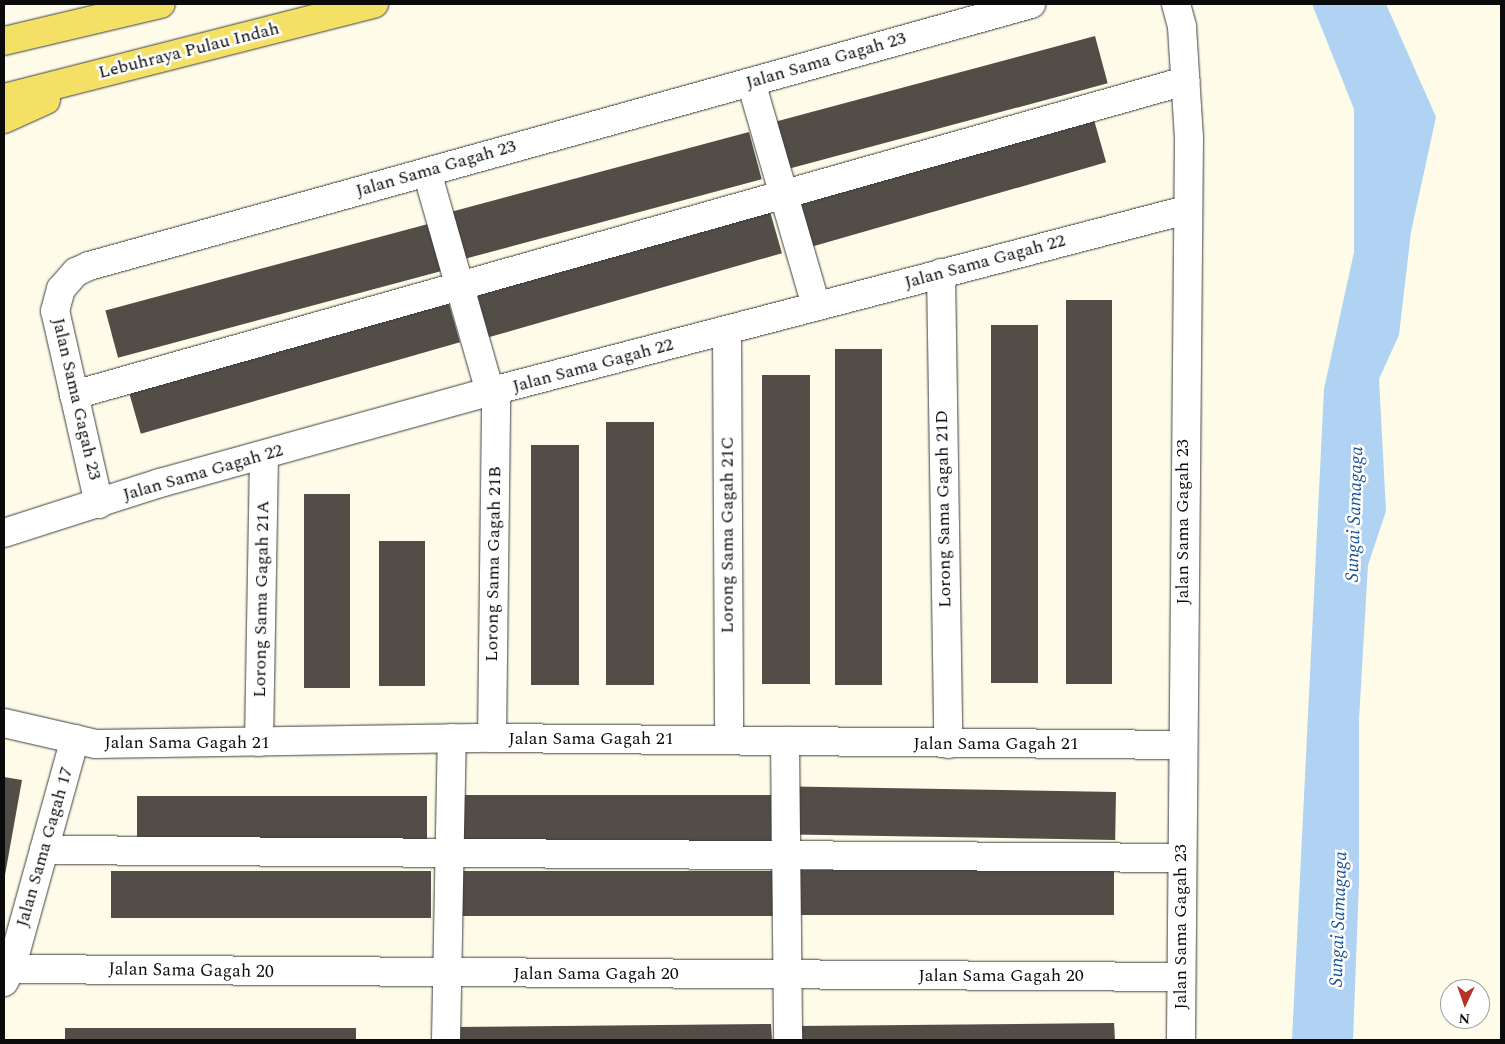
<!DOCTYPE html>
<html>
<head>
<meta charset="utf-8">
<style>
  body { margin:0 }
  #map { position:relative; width:1505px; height:1044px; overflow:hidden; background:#fefce9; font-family:Spectral,serif }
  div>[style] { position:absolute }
  .water>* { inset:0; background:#b0d3f3 }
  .building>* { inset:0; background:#534d48; transform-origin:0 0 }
  .roads { filter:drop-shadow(0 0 1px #3e3e3e) drop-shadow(0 0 1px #3e3e3e) }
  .minor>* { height:28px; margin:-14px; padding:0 14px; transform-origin:14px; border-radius:14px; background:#fff }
  .major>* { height:28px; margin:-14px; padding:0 14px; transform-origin:14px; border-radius:14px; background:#f3e065 }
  span { translate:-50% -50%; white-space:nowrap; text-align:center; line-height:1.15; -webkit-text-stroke:5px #fff; paint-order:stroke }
  .street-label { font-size:18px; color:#0b0b0b }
  .water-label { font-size:19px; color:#1a5296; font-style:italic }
  .frame { position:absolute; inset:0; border:5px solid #0b0b0b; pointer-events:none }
  .north { position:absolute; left:1440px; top:979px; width:50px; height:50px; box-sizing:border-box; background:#fff; border:1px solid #9d9d9d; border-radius:50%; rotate:183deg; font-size:14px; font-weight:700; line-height:20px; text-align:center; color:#0b0b0b }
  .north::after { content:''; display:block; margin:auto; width:18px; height:22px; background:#b43329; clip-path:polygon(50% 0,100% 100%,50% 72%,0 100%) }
</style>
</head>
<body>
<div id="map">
  <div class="water">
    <div style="clip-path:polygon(1312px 4px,1386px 4px,1436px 117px,1411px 232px,1399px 335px,1379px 379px,1386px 511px,1368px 565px,1359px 720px,1359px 882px,1353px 1040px,1292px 1040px,1324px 389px,1354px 252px,1354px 109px)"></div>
  </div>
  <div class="building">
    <div style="left:1095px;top:36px;width:49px;height:335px;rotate:75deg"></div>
    <div style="left:1094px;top:120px;width:44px;height:311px;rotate:74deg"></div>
    <div style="left:749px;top:132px;width:49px;height:309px;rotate:75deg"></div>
    <div style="left:769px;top:208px;width:47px;height:307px;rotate:74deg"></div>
    <div style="left:428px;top:224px;width:49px;height:334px;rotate:75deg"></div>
    <div style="left:447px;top:297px;width:47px;height:332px;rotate:74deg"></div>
    <div style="left:1066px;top:300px;width:46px;height:384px"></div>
    <div style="left:991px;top:325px;width:47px;height:358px"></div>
    <div style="left:835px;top:349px;width:47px;height:336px"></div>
    <div style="left:762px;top:375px;width:48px;height:309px"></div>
    <div style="left:606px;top:422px;width:48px;height:263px"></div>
    <div style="left:579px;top:445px;width:240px;height:48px;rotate:90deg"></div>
    <div style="left:304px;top:494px;width:46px;height:194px"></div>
    <div style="left:379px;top:541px;width:46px;height:145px"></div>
    <div style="clip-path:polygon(4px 777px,22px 780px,5px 875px,4px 875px)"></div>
    <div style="left:1116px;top:792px;width:48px;height:321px;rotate:91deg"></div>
    <div style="left:454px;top:795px;width:317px;height:46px"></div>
    <div style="left:427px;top:796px;width:47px;height:290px;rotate:90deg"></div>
    <div style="left:1114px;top:870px;width:45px;height:318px;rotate:90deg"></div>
    <div style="left:431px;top:871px;width:47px;height:320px;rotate:90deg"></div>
    <div style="left:774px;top:871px;width:45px;height:320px;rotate:90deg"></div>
    <div style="clip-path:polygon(1114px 1023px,1115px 1040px,796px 1040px,796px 1026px)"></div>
    <div style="clip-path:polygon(771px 1024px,772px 1040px,455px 1040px,455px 1027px)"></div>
    <div style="left:65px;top:1028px;width:291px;height:12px"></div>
  </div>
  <div class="roads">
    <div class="minor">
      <div style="left:1176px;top:4px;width:24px;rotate:75deg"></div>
      <div style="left:1182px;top:27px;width:111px;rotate:86.4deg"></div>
      <div style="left:1189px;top:138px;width:902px;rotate:90.51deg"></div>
      <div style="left:751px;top:82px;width:233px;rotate:73.8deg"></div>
      <div style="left:427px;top:172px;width:229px;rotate:74deg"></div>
      <div style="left:941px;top:273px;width:471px;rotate:89.1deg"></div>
      <div style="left:727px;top:330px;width:409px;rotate:89.7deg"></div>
      <div style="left:74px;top:395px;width:1155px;rotate:-15.78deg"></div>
      <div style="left:99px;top:504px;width:198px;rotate:-102.8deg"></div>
      <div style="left:55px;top:311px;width:23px;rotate:-75deg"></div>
      <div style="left:61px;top:289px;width:23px;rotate:-49deg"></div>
      <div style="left:76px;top:272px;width:14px;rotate:-25deg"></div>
      <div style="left:89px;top:266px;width:978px;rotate:-15.54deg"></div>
      <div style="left:4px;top:533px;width:164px;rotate:-17.8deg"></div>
      <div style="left:160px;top:483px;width:349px;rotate:-15.5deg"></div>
      <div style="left:496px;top:390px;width:713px;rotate:-14.62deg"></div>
      <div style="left:4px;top:723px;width:94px;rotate:12.9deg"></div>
      <div style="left:96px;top:744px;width:396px;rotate:-0.9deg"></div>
      <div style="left:492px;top:738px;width:689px;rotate:0.58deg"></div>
      <div style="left:492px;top:738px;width:348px;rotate:-89.3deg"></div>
      <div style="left:785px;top:741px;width:299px;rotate:89.4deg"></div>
      <div style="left:259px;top:742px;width:286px;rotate:-89deg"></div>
      <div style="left:44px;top:850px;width:1137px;rotate:0.4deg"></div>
      <div style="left:11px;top:969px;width:1170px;rotate:0.39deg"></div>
      <div style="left:4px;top:982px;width:15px;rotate:-62deg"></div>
      <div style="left:11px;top:969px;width:239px;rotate:-74.5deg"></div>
      <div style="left:446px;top:1040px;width:302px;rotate:-88.9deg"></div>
    </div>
    <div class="major">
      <div style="left:4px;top:41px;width:161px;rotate:-13.3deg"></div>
      <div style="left:4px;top:98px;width:382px;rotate:-14.3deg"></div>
      <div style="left:4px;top:119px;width:46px;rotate:-24.3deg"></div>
    </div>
  </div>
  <div class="street-label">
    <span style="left:189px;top:51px;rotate:-14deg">Lebuhraya Pulau Indah</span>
    <span style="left:826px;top:61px;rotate:-16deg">Jalan Sama Gagah 23</span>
    <span style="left:436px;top:169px;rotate:-16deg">Jalan Sama Gagah 23</span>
    <span style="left:985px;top:262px;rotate:-15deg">Jalan Sama Gagah 22</span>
    <span style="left:593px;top:366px;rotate:-15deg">Jalan Sama Gagah 22</span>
    <span style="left:76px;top:399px;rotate:77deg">Jalan Sama Gagah 23</span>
    <span style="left:203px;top:473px;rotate:-16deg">Jalan Sama Gagah 22</span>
    <span style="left:944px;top:509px;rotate:-91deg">Lorong Sama Gagah 21D</span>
    <span style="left:1183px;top:522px;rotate:-90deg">Jalan Sama Gagah 23</span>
    <span style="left:728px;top:535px;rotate:-90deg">Lorong Sama Gagah 21C</span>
    <span style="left:494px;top:564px;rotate:-89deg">Lorong Sama Gagah 21B</span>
    <span style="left:262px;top:599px;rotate:-89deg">Lorong Sama Gagah 21A</span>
    <span style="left:591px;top:739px">Jalan Sama Gagah 21</span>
    <span style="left:187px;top:743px">Jalan Sama Gagah 21</span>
    <span style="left:996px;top:744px">Jalan Sama Gagah 21</span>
    <span style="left:45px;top:847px;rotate:-74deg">Jalan Sama Gagah 17</span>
    <span style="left:1181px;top:927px;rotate:-90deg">Jalan Sama Gagah 23</span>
    <span style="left:191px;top:971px;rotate:1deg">Jalan Sama Gagah 20</span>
    <span style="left:596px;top:974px">Jalan Sama Gagah 20</span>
    <span style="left:1001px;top:976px">Jalan Sama Gagah 20</span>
  </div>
  <div class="water-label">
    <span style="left:1355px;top:514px;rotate:-88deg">Sungai Samagaga</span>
    <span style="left:1339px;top:919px;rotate:-88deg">Sungai Samagaga</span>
  </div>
  <div class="frame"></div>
  <div class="north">N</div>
</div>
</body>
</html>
